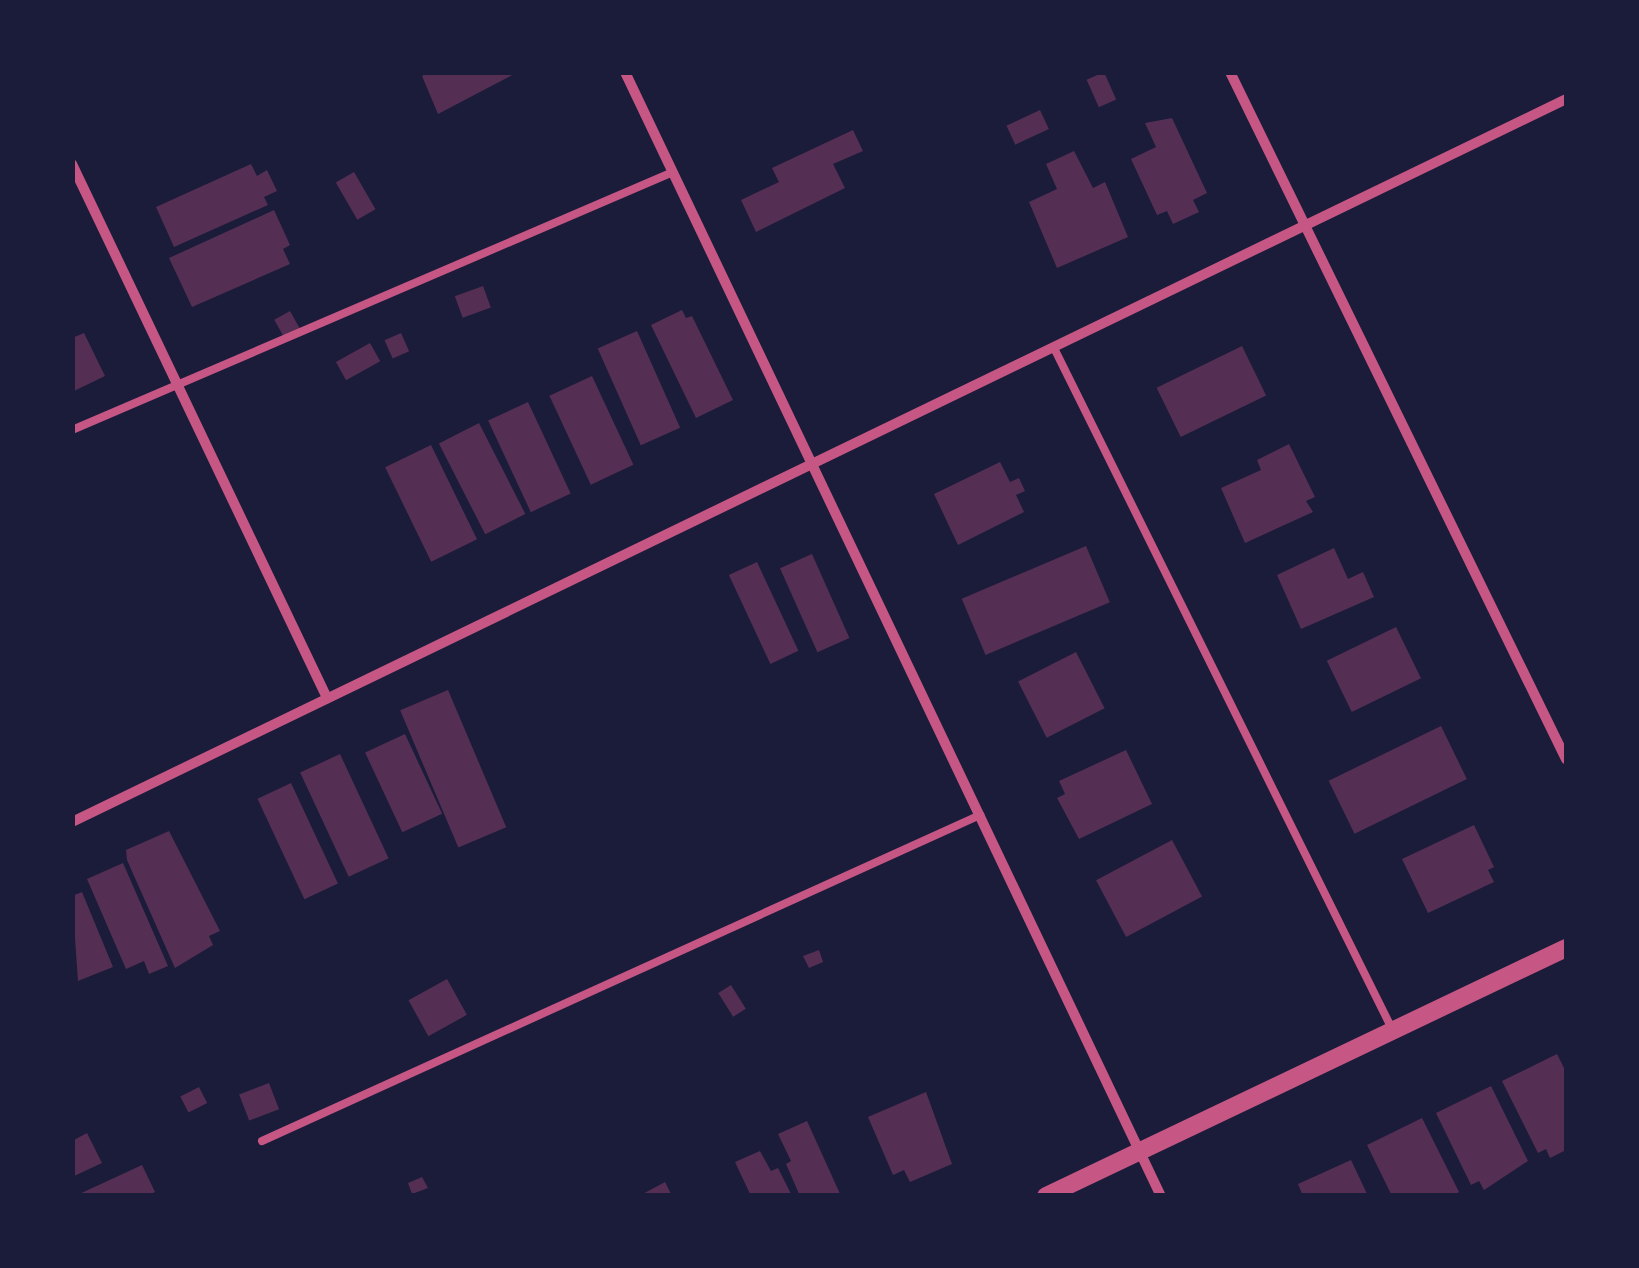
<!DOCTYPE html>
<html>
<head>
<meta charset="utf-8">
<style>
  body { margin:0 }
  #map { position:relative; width:1639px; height:1268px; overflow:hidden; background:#1b1b3a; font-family:"Open Sans",sans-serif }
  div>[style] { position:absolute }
  .building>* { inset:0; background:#542f53; transform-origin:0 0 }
  .service>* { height:8px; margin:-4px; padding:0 4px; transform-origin:4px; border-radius:4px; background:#c65784 }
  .minor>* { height:10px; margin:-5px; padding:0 5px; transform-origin:5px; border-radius:5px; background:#c65784 }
  .tertiary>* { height:18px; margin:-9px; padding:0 9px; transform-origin:9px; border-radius:9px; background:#c65784 }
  span { translate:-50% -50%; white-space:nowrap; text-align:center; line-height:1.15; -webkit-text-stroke:9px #1b1b3a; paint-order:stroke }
  .frame { position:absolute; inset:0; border:75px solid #1b1b3a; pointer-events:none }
</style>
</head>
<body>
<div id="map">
  <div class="building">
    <div style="clip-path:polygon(428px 72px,518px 72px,438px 114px,422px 76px)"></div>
    <div style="left:1104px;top:72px;width:30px;height:19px;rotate:66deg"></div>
    <div style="left:1040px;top:110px;width:21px;height:37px;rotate:65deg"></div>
    <div style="clip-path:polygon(1172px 118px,1207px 193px,1193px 200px,1199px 212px,1173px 224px,1167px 211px,1157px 215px,1131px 159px,1156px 147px,1145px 123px)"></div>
    <div style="clip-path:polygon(853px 130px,863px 151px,833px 164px,845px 188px,756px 232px,741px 200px,779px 182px,772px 168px)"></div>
    <div style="clip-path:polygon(1074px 151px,1093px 188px,1105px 182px,1128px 237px,1057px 268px,1029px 202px,1057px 189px,1046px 164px)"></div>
    <div style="clip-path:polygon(251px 164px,257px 176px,267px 170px,277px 191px,264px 197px,268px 205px,174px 247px,156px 207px)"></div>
    <div style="left:354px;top:172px;width:43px;height:21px;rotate:60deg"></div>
    <div style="clip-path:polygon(274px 210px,290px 245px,283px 249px,290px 264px,192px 307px,169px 258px)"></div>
    <div style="left:483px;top:286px;width:23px;height:30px;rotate:70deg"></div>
    <div style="clip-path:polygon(682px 310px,686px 318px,692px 316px,733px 400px,696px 418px,651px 325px)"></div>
    <div style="left:290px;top:311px;width:21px;height:18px;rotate:61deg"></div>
    <div style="left:637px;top:331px;width:106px;height:43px;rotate:66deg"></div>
    <div style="clip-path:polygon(84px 333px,105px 376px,72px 392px,72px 338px)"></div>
    <div style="left:401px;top:333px;width:20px;height:18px;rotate:66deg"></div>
    <div style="left:370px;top:343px;width:21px;height:39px;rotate:61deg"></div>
    <div style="left:1242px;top:346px;width:55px;height:95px;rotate:64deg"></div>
    <div style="left:592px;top:376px;width:98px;height:47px;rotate:65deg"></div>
    <div style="left:528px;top:402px;width:101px;height:44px;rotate:65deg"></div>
    <div style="left:479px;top:423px;width:102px;height:45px;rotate:63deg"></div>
    <div style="clip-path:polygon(1289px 444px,1315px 497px,1306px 501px,1313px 512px,1245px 543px,1221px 488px,1261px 470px,1257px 460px)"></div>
    <div style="left:431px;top:445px;width:105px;height:51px;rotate:64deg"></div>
    <div style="clip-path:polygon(1000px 462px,1010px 482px,1019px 478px,1025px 491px,1016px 495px,1024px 512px,958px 545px,934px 494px)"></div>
    <div style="left:1086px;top:546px;width:61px;height:135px;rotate:67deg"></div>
    <div style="clip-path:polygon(1334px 548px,1348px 579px,1363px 572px,1374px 597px,1301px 629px,1277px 575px)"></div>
    <div style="left:812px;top:554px;width:92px;height:35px;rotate:66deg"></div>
    <div style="left:757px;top:562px;width:98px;height:31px;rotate:65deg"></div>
    <div style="left:1396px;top:627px;width:57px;height:77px;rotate:64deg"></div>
    <div style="left:1076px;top:652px;width:63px;height:65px;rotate:63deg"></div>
    <div style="left:448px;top:690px;width:149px;height:52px;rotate:67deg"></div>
    <div style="left:1441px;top:726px;width:59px;height:125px;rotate:64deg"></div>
    <div style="left:405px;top:734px;width:88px;height:44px;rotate:65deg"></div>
    <div style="clip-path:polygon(1126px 750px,1152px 804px,1079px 839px,1057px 798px,1065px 794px,1059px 781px)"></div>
    <div style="left:340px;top:754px;width:115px;height:44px;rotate:65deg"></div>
    <div style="left:291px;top:783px;width:111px;height:37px;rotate:65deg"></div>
    <div style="clip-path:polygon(1474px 825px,1494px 867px,1488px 870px,1494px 882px,1428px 913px,1402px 859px)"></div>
    <div style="clip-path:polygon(169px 831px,220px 931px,209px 936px,213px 945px,175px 968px,127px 860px,126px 850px)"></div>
    <div style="left:1172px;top:840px;width:64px;height:86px;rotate:62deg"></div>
    <div style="clip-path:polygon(123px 863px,168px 966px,149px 974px,144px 961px,126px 969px,87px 879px)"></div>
    <div style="clip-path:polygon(82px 892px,113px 967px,78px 981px,72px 896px)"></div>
    <div style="clip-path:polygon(819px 950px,823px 962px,809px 968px,803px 956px)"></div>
    <div style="left:447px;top:979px;width:41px;height:44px;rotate:61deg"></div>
    <div style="left:731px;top:985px;width:28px;height:15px;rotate:58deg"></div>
    <div style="clip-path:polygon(1557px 1054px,1566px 1072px,1566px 1150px,1550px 1158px,1546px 1149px,1538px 1153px,1502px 1081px)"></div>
    <div style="left:269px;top:1083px;width:28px;height:32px;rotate:69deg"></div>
    <div style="clip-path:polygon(1491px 1086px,1528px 1161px,1484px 1190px,1479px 1181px,1471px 1185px,1436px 1113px)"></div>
    <div style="left:199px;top:1087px;width:18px;height:21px;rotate:63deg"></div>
    <div style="clip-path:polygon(926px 1092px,952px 1164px,910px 1182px,904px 1170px,893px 1175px,868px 1117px)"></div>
    <div style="clip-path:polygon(1422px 1118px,1459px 1192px,1453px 1196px,1392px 1196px,1367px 1145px)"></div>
    <div style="clip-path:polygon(807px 1121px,841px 1196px,800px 1196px,786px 1164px,791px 1161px,778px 1134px)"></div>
    <div style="clip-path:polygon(87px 1133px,102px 1163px,72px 1177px,72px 1141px)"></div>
    <div style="clip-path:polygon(760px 1151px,771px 1171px,778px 1168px,792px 1196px,751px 1196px,735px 1162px)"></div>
    <div style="clip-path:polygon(1351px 1160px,1368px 1196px,1303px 1196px,1298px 1184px)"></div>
    <div style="clip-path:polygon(142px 1165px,155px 1192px,147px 1196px,75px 1196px)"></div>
    <div style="clip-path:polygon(422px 1177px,428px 1188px,412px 1194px,408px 1183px)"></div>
    <div style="clip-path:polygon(665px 1182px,672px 1196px,639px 1196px)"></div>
  </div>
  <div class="service">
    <div style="left:1054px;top:348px;width:760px;rotate:63.6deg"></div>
    <div style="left:72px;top:430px;width:654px;rotate:-23.23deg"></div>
    <div style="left:262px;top:1141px;width:789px;rotate:-24.42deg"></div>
  </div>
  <div class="minor">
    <div style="left:625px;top:72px;width:1245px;rotate:64.51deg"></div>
    <div style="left:1230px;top:72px;width:765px;rotate:63.94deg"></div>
    <div style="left:72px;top:164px;width:592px;rotate:64.47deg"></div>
    <div style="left:72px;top:822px;width:1660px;rotate:-25.82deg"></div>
  </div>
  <div class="tertiary">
    <div style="left:1046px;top:1196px;width:576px;rotate:-25.5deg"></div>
  </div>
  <div class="frame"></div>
</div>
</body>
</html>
